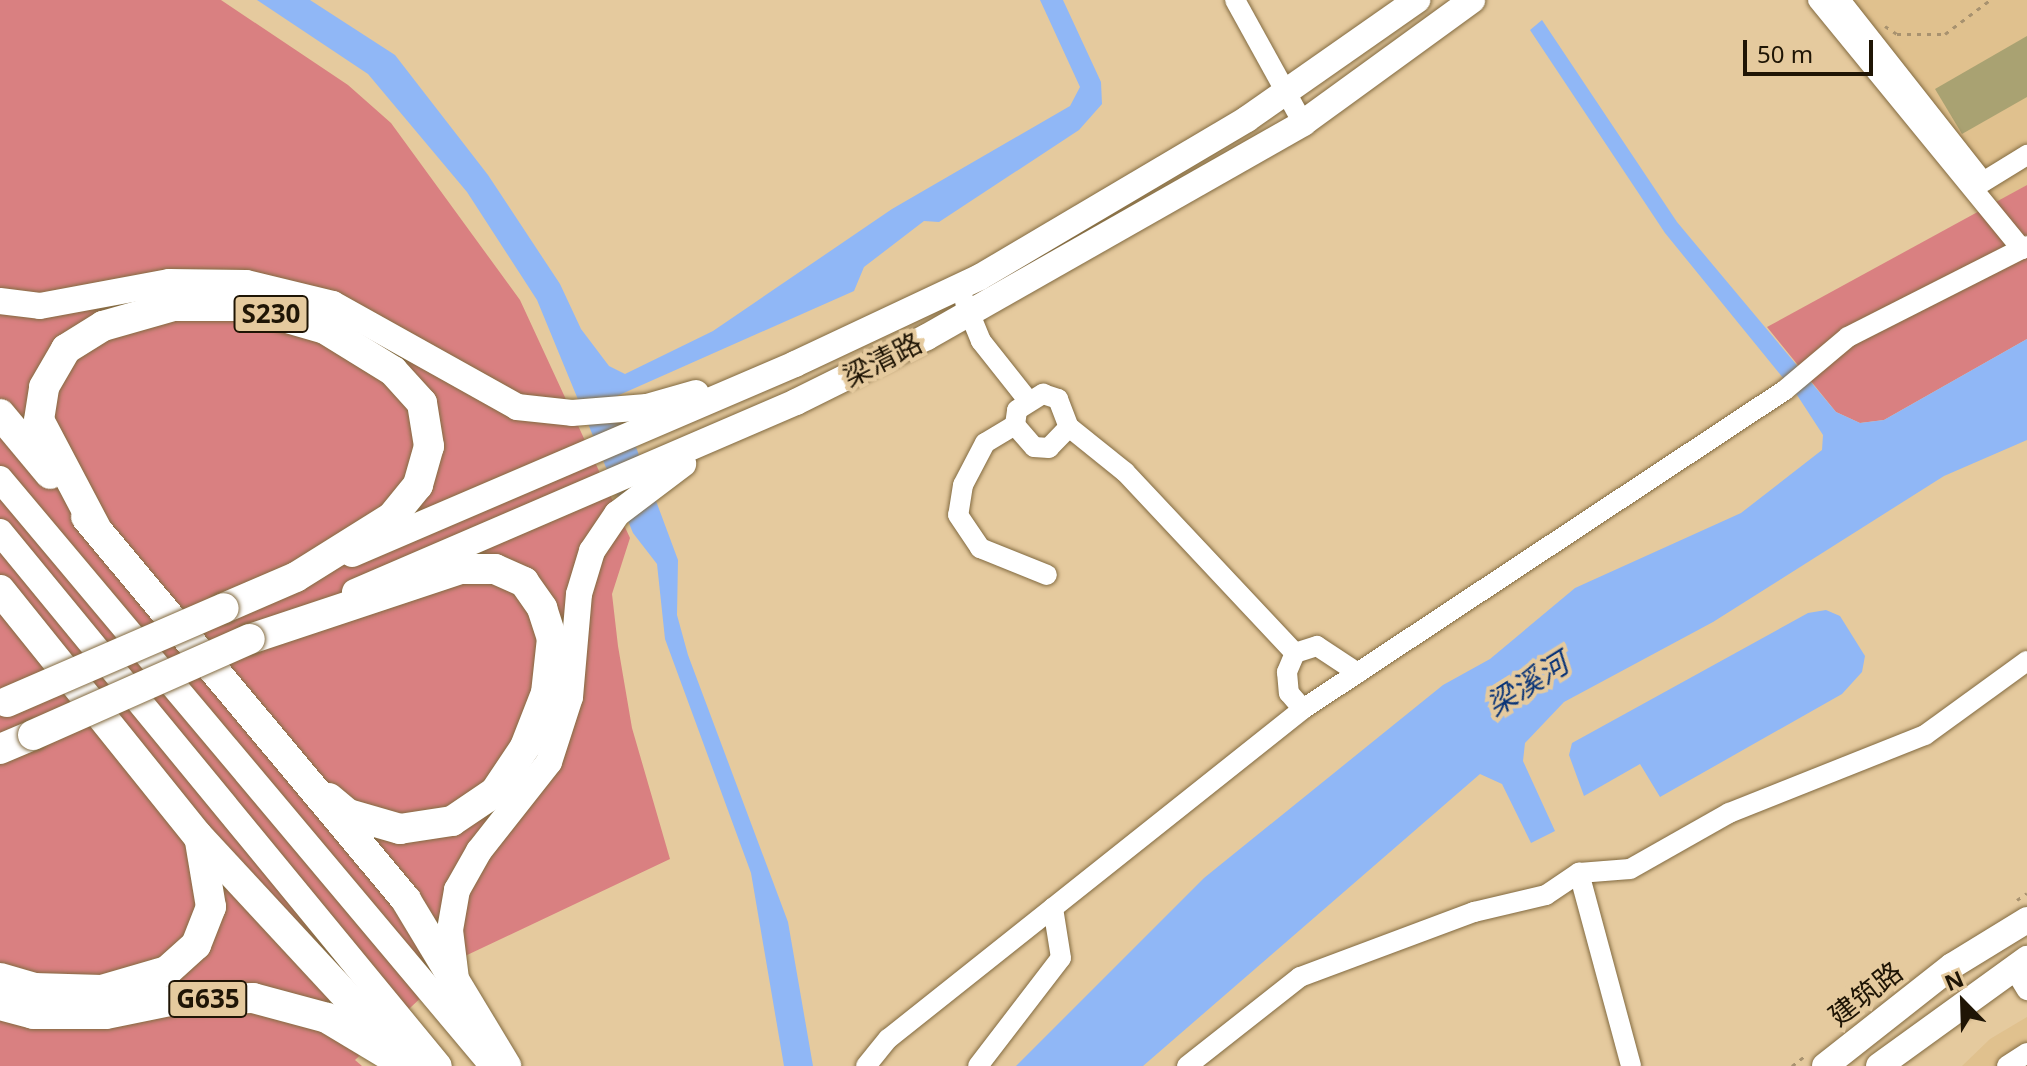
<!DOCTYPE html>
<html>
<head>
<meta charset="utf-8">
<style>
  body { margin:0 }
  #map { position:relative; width:2027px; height:1066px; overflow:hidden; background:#e5ca9e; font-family:"Noto Sans","Noto Sans SC",sans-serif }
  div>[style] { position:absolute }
  .built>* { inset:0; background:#e0c18e }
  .green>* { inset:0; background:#d98081 }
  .water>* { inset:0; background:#90b7f6 }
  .building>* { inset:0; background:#a9a272 }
  .path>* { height:3px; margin-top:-1.5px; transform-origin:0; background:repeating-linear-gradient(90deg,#a8926f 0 4px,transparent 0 10px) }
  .roads { filter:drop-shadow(0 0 2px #826a40) drop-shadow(0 0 2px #826a40) }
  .minor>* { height:20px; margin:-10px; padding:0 10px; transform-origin:10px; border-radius:10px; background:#fff }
  .major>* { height:26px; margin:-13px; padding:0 13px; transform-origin:13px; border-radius:13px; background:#fff }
  .highway>* { height:30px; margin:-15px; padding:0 15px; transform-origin:15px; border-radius:15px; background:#fff }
  .bridges { filter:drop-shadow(0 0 2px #826a40) drop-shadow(0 0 2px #826a40) }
  .highway-bridge>* { height:30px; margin:-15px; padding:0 15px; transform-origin:15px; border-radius:15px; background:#fff }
  span { translate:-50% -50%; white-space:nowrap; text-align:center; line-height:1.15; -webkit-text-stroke:8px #e5ca9e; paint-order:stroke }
  .shield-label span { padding:2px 6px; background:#e5ca9e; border:2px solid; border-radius:6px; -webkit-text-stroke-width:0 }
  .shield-label { font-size:26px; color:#1f1505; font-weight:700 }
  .street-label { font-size:28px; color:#1f1505 }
  .water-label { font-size:30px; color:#0a3477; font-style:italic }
  .north { position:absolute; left:1923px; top:962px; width:80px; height:80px; -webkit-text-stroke:6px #e5ca9e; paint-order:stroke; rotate:337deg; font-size:22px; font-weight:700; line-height:32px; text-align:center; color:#1f1505 }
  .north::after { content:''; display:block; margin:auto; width:28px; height:36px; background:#1f1505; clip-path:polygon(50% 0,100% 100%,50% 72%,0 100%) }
  .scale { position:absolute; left:1743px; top:40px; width:130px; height:36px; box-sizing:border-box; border:4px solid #1f1505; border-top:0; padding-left:10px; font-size:24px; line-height:28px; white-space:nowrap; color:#1f1505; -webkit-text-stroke:6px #e5ca9e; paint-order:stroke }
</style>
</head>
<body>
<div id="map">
  <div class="built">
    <div style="clip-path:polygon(1828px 0,2027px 0,2027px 185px,1989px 207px)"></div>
    <div style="clip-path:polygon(2027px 1017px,2027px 1066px,1962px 1066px,1990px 1039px)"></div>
  </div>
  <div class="green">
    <div style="clip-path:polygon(0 0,221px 0,348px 85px,391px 123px,520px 300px,630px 538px,612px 594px,618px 646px,632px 728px,670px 859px,465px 956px,355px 1060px,362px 1066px,0 1066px)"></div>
    <div style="clip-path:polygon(2027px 185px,2027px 339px,1884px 420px,1860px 423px,1836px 412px,1767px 327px)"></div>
  </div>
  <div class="water">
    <div style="clip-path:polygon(257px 0,310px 0,395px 55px,488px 175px,560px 284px,581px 329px,609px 366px,625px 374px,713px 331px,892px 209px,1070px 106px,1080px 87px,1040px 0,1063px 0,1101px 82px,1102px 104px,1079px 130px,939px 222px,924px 221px,864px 267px,854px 291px,617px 396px,678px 560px,677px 615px,688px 655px,788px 922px,813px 1066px,784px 1066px,751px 873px,665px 639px,657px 564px,633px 533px,537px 300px,467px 192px,368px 74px)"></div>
    <div style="clip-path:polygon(1542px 20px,1677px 222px,1836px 412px,1860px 423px,1884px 420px,2027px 339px,2027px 440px,1944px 476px,1713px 622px,1564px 702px,1525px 743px,1523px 761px,1555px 831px,1531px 843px,1502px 784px,1480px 774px,1143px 1066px,1016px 1066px,1204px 878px,1443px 685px,1490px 659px,1575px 588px,1741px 513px,1822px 450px,1823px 435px,1797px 395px,1665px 233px,1530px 30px)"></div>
    <div style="clip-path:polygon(1826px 610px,1840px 616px,1865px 656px,1862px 672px,1842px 694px,1660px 797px,1640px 764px,1584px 796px,1569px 755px,1572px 743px,1808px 613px)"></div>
  </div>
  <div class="building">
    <div style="clip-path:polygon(2027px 36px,2027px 97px,1962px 134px,1935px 89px)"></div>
  </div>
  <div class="path">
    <div style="left:1885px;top:26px;width:14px;rotate:34deg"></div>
    <div style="left:1897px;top:34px;width:48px"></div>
    <div style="left:1945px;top:34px;width:56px;rotate:-37.1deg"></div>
    <div style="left:2017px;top:900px;width:12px;rotate:-35deg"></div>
    <div style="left:1792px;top:1066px;width:16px;rotate:-38deg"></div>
  </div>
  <div class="roads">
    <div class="minor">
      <div style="left:1235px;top:0;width:141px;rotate:61.1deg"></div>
      <div style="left:1818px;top:0;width:322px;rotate:50.7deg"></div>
      <div style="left:1840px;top:0;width:231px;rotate:51.8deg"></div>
      <div style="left:1983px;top:182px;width:52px;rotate:-31.5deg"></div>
      <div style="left:965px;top:302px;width:42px;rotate:67.7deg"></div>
      <div style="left:981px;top:341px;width:74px;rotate:51.6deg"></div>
      <div style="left:1015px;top:425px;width:35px;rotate:149deg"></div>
      <div style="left:985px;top:443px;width:47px;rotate:117.6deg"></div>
      <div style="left:963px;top:485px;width:30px;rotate:99deg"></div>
      <div style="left:958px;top:515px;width:40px;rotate:56deg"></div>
      <div style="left:980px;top:548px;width:72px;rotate:21.9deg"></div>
      <div style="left:1069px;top:427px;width:29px;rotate:134deg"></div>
      <div style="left:1049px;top:448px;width:15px;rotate:-176deg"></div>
      <div style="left:1034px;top:447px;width:29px;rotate:-131deg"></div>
      <div style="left:1015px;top:425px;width:15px;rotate:-82deg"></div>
      <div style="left:1017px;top:410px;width:31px;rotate:-32deg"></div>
      <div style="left:1043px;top:394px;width:16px;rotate:18deg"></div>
      <div style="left:1058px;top:399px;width:30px;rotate:69deg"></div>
      <div style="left:1069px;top:427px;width:72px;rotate:38.8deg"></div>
      <div style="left:1125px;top:472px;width:248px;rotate:46.8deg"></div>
      <div style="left:1295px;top:653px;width:21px;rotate:113deg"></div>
      <div style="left:1287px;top:672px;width:21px;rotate:85deg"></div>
      <div style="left:1289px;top:693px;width:21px;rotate:49deg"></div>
      <div style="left:1295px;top:653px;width:23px;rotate:-18deg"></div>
      <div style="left:1317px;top:646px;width:49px;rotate:33.4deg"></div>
      <div style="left:1579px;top:873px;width:200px;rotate:74.9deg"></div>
      <div style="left:2013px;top:967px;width:27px;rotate:59deg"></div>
      <div style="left:866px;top:1066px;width:35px;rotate:-51deg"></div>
      <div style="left:888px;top:1039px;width:530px;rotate:-38.49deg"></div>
      <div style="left:1303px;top:709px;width:578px;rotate:-33.5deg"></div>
      <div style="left:1785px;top:390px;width:82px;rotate:-40.1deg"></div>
      <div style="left:1848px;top:337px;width:201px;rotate:-26.9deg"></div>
      <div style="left:978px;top:1066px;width:136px;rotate:-52.5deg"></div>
      <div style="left:1061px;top:958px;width:51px;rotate:-99.1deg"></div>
      <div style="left:1187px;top:1066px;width:144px;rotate:-38.2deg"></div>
      <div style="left:1300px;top:977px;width:186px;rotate:-20.5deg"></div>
      <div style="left:1474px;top:912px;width:74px;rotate:-13.3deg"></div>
      <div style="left:1546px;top:895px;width:40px;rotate:-34deg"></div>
      <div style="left:1579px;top:873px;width:51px;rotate:-4.5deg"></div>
      <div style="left:1630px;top:869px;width:114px;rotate:-29.5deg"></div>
      <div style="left:1729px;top:813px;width:211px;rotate:-21.7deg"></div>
      <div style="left:1925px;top:735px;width:126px;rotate:-36deg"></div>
      <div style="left:2007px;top:1066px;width:24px;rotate:-33deg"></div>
    </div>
    <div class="major">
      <div style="left:0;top:301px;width:40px;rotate:7.1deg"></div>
      <div style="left:40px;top:306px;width:131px;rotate:-10.5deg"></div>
      <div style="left:169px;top:282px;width:77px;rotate:0.7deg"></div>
      <div style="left:246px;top:283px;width:89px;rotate:13.6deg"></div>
      <div style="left:333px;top:304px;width:211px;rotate:29.2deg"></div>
      <div style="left:517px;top:407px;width:55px;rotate:6.2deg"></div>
      <div style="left:572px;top:413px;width:75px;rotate:-4.6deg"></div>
      <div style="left:647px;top:407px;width:51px;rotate:-15.9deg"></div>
      <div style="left:0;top:479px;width:767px;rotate:49.97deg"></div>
      <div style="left:0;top:532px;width:691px;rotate:50.58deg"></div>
      <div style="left:352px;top:554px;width:482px;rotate:-23.2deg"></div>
      <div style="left:795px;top:364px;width:204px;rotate:-25.2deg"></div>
      <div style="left:980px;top:277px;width:310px;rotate:-30.6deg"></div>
      <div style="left:1247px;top:119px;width:208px;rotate:-35deg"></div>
      <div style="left:355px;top:592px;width:480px;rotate:-23.3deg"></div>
      <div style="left:796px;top:402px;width:146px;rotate:-26.4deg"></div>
      <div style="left:927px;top:337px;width:433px;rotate:-29.6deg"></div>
      <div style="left:1303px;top:123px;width:209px;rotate:-36deg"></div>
      <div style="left:456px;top:979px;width:49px;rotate:-97deg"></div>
      <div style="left:450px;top:930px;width:41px;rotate:-80.1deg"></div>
      <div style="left:457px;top:890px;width:45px;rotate:-60.6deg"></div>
      <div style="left:479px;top:851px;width:113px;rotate:-51.8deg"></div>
      <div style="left:549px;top:762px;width:68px;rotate:-72.1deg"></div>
      <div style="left:570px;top:697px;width:103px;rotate:-85deg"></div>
      <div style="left:579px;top:594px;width:45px;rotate:-73.2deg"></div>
      <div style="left:592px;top:551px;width:45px;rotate:-56deg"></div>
      <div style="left:617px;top:514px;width:83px;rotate:-37.1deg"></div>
      <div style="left:1825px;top:1066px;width:162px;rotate:-38.2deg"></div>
      <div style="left:1952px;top:966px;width:88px;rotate:-31.5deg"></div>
      <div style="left:1879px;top:1066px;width:183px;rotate:-35.9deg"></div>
    </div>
    <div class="highway">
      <div style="left:0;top:414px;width:78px;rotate:50.2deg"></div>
      <div style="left:86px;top:517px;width:499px;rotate:50.1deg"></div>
      <div style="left:406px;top:900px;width:194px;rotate:58.9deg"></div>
      <div style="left:97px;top:530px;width:124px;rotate:-117.8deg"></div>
      <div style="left:39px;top:420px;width:33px;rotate:-81deg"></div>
      <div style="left:44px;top:387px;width:44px;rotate:-59.9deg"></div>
      <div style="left:66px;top:349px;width:44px;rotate:-31.9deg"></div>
      <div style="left:103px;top:326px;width:73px;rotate:-15.9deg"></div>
      <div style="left:173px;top:306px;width:73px"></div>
      <div style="left:246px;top:306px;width:82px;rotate:16.2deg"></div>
      <div style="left:325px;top:329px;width:80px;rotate:31.7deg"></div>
      <div style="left:393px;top:371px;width:43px;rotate:47.8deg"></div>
      <div style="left:422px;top:403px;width:44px;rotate:80.8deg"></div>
      <div style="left:429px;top:446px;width:41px;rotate:105.8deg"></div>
      <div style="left:418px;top:485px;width:41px;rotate:129.1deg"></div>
      <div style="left:392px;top:517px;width:113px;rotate:148deg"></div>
      <div style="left:296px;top:577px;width:78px;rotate:156.7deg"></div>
      <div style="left:0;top:590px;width:316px;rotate:51.2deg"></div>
      <div style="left:198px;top:836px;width:313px;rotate:47.2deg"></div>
      <div style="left:250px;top:639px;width:221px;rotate:-18.4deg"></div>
      <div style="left:460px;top:569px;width:35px"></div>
      <div style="left:495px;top:569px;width:32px;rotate:24deg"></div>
      <div style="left:524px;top:582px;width:32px;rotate:55deg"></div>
      <div style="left:542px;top:608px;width:32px;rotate:72deg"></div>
      <div style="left:552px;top:638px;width:55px;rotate:96.2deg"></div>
      <div style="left:546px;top:693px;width:58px;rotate:111.3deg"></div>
      <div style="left:525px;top:747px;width:54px;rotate:123.7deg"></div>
      <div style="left:495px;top:792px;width:52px;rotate:146deg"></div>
      <div style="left:452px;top:821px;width:53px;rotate:171.3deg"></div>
      <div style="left:400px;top:829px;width:54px;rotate:-163.9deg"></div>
      <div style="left:348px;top:814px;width:25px;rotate:-140deg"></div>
      <div style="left:0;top:749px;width:36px;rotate:-23deg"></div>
      <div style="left:0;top:978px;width:35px;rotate:16deg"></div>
      <div style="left:34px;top:988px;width:68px;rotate:1.7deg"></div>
      <div style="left:102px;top:990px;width:68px;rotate:-16.3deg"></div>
      <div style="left:167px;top:971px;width:39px;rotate:-42deg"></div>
      <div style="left:196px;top:945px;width:41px;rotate:-68.5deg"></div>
      <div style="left:211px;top:907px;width:67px;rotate:-99.5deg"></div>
      <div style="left:0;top:1005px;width:34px;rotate:15deg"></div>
      <div style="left:33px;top:1014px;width:73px"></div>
      <div style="left:106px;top:1014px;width:70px;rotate:-11.5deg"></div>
      <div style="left:175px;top:1000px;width:78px;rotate:-1.5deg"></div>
      <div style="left:253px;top:998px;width:77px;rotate:15.1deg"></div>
      <div style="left:327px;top:1018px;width:70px;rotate:31deg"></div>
    </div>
  </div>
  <div class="bridges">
    <div class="highway-bridge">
      <div style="left:7px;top:702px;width:236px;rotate:-23.4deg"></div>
      <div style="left:33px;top:735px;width:237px;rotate:-23.9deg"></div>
    </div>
  </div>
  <div class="shield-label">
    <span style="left:271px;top:314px">S230</span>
    <span style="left:208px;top:999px">G635</span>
  </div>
  <div class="street-label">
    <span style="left:882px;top:359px;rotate:-27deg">梁清路</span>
    <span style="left:1865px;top:993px;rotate:-38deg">建筑路</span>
  </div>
  <div class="water-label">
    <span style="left:1527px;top:684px;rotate:-32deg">梁溪河</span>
  </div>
  <div class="north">N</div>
  <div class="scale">50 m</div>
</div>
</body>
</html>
